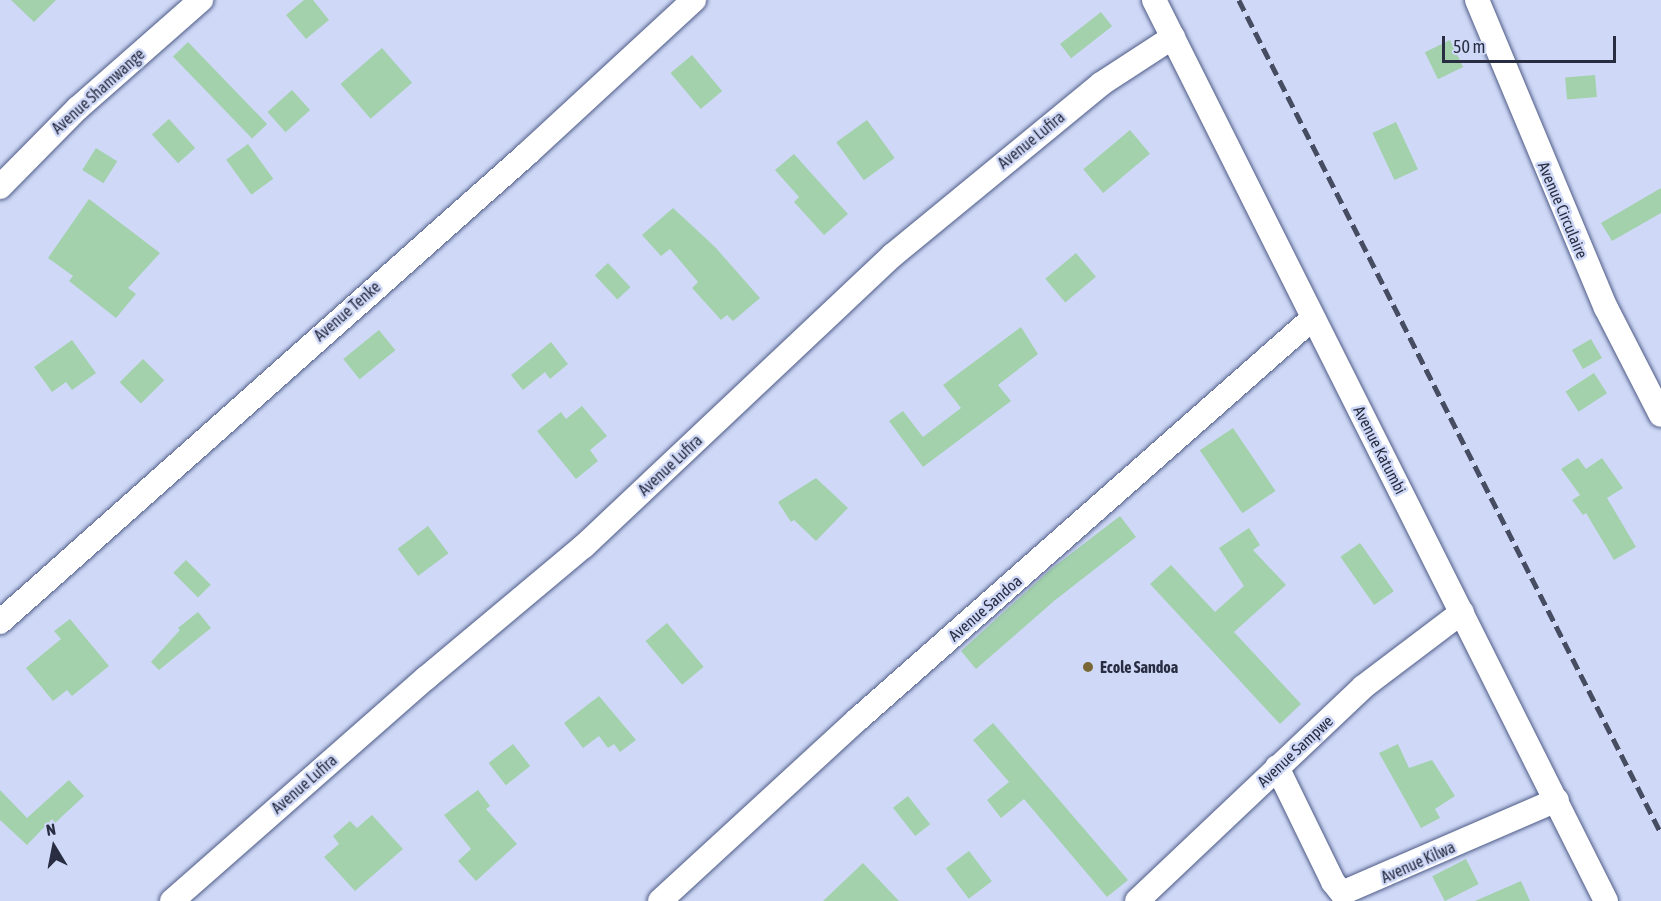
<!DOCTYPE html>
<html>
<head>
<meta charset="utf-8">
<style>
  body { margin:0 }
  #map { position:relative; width:1661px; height:901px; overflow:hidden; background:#cfd9f7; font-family:"Asap Condensed",sans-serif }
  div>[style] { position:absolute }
  .building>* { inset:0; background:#a2d1ac; transform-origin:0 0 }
  .roads { filter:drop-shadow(0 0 2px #4e5b86) drop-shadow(0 0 2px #4e5b86) }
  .minor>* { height:24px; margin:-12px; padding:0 12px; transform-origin:12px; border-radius:12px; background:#fff }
  .rail>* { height:4.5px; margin-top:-2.25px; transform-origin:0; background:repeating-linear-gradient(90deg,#464c62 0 12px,transparent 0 18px) }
  .dots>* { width:16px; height:16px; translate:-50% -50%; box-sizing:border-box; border:3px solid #cfd9f7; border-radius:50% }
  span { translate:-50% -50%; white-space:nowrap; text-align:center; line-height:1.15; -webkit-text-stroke:5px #cfd9f7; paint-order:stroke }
  .street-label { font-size:16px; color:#282d41 }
  .poi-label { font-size:16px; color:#282d41; font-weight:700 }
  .left { translate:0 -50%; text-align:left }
  .north { position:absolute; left:24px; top:817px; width:60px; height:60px; -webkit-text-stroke:4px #cfd9f7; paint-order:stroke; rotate:350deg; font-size:16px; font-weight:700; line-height:24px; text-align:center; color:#282d41 }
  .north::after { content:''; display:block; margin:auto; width:21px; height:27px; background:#282d41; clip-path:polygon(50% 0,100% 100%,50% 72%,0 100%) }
  .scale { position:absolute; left:1442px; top:36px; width:174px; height:27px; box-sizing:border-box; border:3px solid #282d41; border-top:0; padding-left:8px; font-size:18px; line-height:21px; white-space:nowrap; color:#282d41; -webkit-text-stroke:4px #cfd9f7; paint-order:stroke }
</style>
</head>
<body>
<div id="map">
  <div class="building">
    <div style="clip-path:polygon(11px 0,56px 0,34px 22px)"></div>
    <div style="clip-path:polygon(304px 0,313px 0,329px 20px,306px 39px,286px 15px)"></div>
    <div style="left:1101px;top:12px;width:18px;height:52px;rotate:52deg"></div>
    <div style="left:1450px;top:40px;width:30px;height:28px;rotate:64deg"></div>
    <div style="left:188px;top:42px;width:114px;height:21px;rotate:46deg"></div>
    <div style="left:382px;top:48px;width:46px;height:55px;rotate:49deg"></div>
    <div style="left:692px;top:55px;width:47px;height:28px;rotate:50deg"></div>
    <div style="left:1595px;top:75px;width:22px;height:30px;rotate:85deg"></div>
    <div style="left:292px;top:90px;width:27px;height:33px;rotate:48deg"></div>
    <div style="left:169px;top:119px;width:39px;height:23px;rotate:48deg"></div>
    <div style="left:867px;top:120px;width:47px;height:38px;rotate:54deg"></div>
    <div style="left:1396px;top:122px;width:52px;height:26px;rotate:65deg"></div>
    <div style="left:1130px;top:130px;width:31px;height:61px;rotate:50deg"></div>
    <div style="left:248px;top:144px;width:43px;height:27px;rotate:54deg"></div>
    <div style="left:96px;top:148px;width:25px;height:26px;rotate:32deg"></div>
    <div style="clip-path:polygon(794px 154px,848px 214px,824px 235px,794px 202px,799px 197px,775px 170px)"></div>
    <div style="clip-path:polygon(1661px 188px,1661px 213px,1612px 241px,1601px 223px)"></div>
    <div style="clip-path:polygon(89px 199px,160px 253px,128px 288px,136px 294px,116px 318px,69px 281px,73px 276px,48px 258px)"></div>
    <div style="clip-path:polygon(673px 208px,715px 247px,760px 298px,733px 321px,727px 315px,721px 320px,692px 288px,698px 282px,670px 249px,661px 256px,642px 235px)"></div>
    <div style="left:1076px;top:253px;width:31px;height:40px;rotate:50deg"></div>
    <div style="left:608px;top:263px;width:33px;height:18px;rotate:47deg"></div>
    <div style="clip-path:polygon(1021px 327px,1038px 354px,998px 385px,1011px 401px,923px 467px,889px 421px,903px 411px,923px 437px,961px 408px,943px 385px)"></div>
    <div style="left:379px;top:330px;width:26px;height:46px;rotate:51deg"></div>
    <div style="left:1591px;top:339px;width:22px;height:22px;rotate:60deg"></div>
    <div style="clip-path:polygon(72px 340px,96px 373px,72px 390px,66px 382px,52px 392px,34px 367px)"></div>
    <div style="clip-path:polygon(551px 342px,568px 364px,550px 379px,545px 372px,523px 390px,511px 375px)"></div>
    <div style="left:143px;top:359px;width:30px;height:33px;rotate:45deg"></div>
    <div style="left:1594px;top:373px;width:24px;height:34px;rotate:57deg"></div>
    <div style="clip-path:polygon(582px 406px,607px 436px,590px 450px,598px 461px,576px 479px,537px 431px,561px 412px,566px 419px)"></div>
    <div style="left:1233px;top:428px;width:76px;height:40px;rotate:56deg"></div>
    <div style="clip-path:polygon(1578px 458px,1586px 469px,1602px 458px,1623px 488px,1607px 498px,1636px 547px,1614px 560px,1586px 513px,1583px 515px,1572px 500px,1580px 495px,1561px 469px)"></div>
    <div style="clip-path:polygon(816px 478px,848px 508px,816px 541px,794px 520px,791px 522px,778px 502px)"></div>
    <div style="clip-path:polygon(1120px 516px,1136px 537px,1054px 601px,976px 669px,961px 651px,1051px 569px)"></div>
    <div style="left:428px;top:526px;width:34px;height:38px;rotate:53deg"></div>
    <div style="clip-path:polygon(1249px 528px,1260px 545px,1253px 550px,1286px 585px,1234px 632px,1301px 704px,1280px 724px,1150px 584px,1171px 565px,1215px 612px,1244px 586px,1219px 548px)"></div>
    <div style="left:1360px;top:543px;width:59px;height:24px;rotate:55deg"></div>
    <div style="left:186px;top:560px;width:35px;height:18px;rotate:45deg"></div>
    <div style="clip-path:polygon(198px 612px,211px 628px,159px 670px,151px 662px,180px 630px,178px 628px)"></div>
    <div style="clip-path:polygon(70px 619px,109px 666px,72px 696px,67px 690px,53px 701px,26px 668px,61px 639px,54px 631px)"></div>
    <div style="left:667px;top:623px;width:57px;height:28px;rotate:50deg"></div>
    <div style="clip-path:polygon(599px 696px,636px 740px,620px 752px,614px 744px,608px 748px,599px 736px,583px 748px,564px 723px)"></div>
    <div style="clip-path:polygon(993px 723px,1128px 880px,1107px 897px,1024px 799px,1001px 818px,987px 800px,1009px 782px,973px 740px)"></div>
    <div style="left:513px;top:744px;width:28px;height:31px;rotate:52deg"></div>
    <div style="clip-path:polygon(1398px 744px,1409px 768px,1432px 760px,1455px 796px,1435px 809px,1440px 818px,1421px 828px,1379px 753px)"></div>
    <div style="clip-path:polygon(69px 780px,84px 796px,55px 823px,52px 819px,27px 845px,0 820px,0 790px,27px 818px)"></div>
    <div style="clip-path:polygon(478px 790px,490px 806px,486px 809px,517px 844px,476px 881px,458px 861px,471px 849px,444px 815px)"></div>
    <div style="left:908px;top:796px;width:36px;height:19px;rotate:52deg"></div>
    <div style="clip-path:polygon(372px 815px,403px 849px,355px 891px,324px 857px,339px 844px,333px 836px,350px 821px,357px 828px)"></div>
    <div style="left:969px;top:851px;width:38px;height:29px;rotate:53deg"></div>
    <div style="left:1466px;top:859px;width:28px;height:38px;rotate:63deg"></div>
    <div style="clip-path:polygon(863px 863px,899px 901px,823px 901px)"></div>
    <div style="clip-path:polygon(1521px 881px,1530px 901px,1475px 901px)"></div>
  </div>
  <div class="roads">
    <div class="minor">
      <div style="left:1154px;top:0;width:1008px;rotate:63.36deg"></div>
      <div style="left:1477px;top:0;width:334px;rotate:67.3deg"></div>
      <div style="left:1606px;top:308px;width:120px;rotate:62.8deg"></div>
      <div style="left:0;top:187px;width:111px;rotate:-45.4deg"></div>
      <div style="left:78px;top:108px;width:164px;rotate:-41.3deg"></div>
      <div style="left:0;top:622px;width:706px;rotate:-41.61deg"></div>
      <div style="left:528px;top:153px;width:226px;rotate:-42.7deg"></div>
      <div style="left:1277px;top:767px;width:128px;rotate:64deg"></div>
      <div style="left:1333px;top:882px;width:14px;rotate:51deg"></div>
      <div style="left:1342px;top:893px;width:234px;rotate:-23.4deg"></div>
      <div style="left:172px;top:901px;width:338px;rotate:-41.3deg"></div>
      <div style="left:426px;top:678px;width:206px;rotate:-39.9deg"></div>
      <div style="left:584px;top:546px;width:424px;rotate:-43.3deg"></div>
      <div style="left:893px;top:255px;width:269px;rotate:-39.4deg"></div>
      <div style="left:1101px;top:84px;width:86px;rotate:-33.1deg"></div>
      <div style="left:660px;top:901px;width:268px;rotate:-42.6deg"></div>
      <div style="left:857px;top:720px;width:608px;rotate:-41.4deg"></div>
      <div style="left:1137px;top:901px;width:311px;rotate:-43.4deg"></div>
      <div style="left:1363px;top:687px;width:124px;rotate:-37.1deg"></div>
    </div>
  </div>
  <div class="rail">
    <div style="left:1239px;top:0;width:934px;rotate:63.13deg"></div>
  </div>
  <div class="dots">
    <div style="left:1088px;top:667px;background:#796836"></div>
  </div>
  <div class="street-label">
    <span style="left:98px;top:91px;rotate:-42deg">Avenue Shamwange</span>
    <span style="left:1031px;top:140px;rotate:-39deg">Avenue Lufira</span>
    <span style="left:1563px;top:210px;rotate:67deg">Avenue Circulaire</span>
    <span style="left:347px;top:311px;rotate:-41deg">Avenue Tenke</span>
    <span style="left:1380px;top:450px;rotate:63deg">Avenue Katumbi</span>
    <span style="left:670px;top:465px;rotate:-43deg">Avenue Lufira</span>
    <span style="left:985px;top:608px;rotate:-41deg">Avenue Sandoa</span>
    <span style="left:1295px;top:751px;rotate:-43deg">Avenue Sampwe</span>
    <span style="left:304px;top:784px;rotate:-41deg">Avenue Lufira</span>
    <span style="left:1418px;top:862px;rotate:-24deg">Avenue Kilwa</span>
  </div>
  <div class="poi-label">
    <span class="left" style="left:1100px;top:667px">Ecole Sandoa</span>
  </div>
  <div class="north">N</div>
  <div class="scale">50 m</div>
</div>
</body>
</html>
